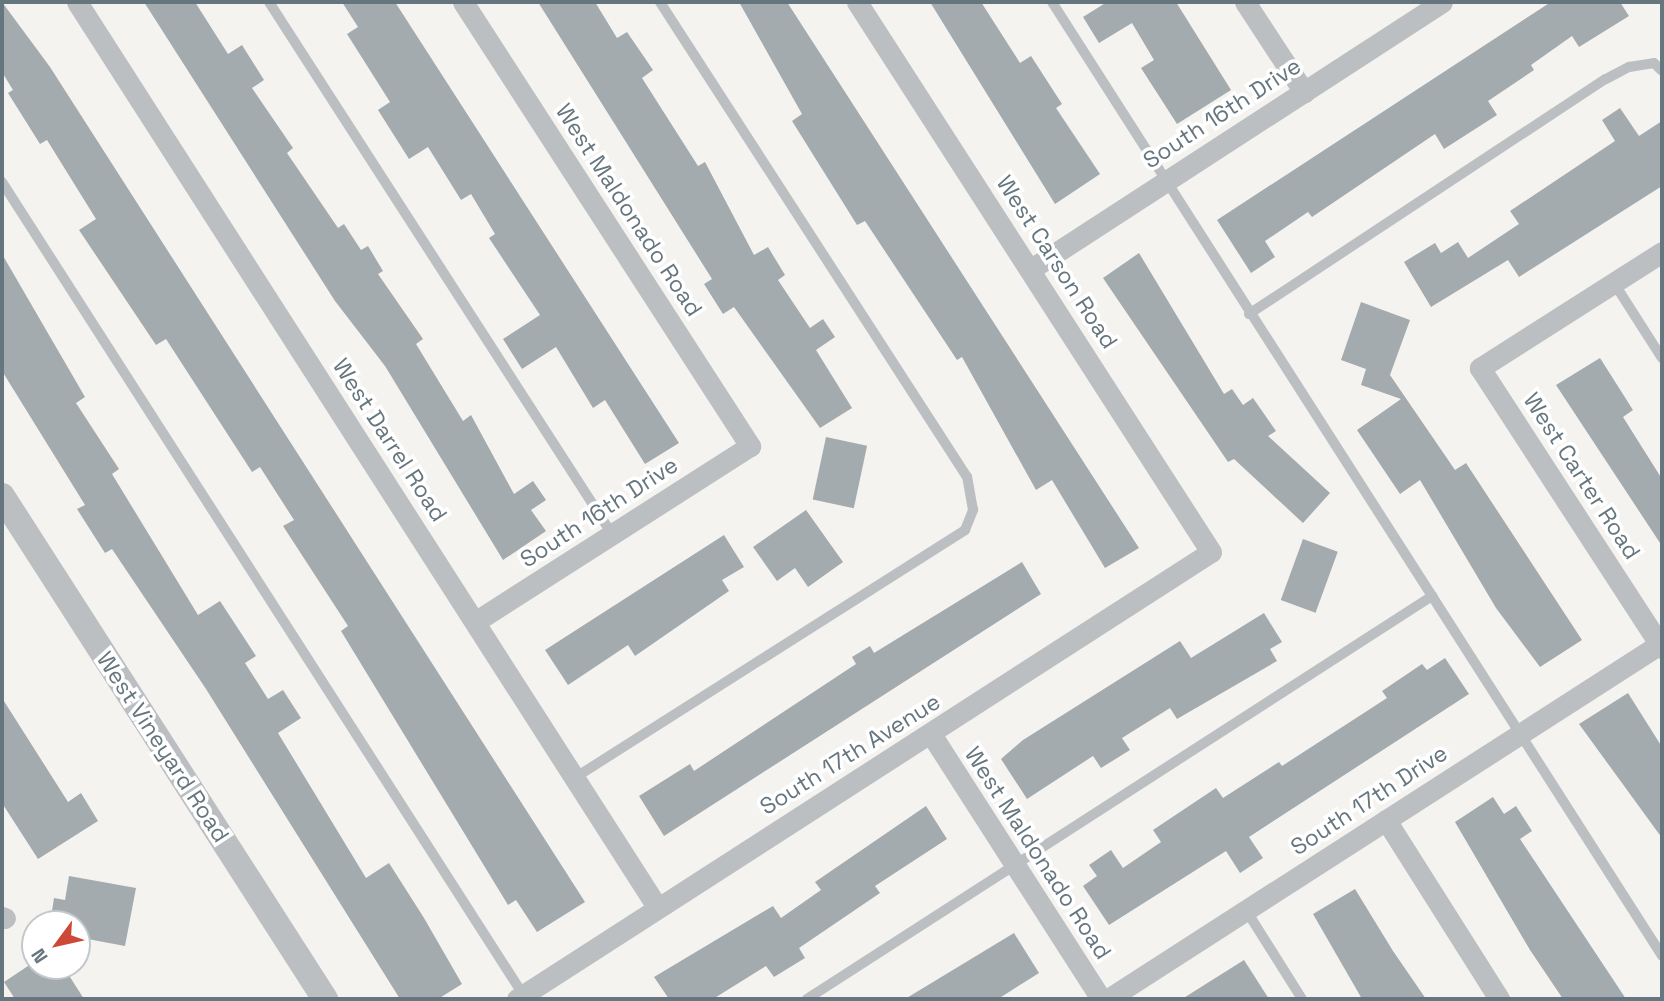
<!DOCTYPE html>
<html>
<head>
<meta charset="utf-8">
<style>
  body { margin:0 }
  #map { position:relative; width:1664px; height:1001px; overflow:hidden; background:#f4f3f0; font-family:"Space Grotesk",sans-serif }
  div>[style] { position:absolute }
  .building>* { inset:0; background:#a3abaf; transform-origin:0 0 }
  .service>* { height:10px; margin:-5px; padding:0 5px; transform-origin:5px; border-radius:5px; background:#bbbfc2 }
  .minor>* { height:21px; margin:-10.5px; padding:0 10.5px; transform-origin:10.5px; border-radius:10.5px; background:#bbbfc2 }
  .tertiary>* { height:26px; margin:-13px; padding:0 13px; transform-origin:13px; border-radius:13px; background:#bbbfc2 }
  span { translate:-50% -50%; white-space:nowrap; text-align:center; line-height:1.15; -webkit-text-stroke:7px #fff; paint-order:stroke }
  .street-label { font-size:23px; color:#66767e }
  .frame { position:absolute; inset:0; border:4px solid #66767e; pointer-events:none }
  .north { position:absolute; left:21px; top:910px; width:70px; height:70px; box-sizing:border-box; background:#fff; border:2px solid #c2c8cb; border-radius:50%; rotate:237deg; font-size:19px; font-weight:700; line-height:28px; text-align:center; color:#66767e }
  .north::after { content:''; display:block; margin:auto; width:24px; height:32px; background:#cc4938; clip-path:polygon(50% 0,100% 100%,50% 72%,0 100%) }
</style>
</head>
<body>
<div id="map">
  <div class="building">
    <div style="clip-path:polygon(2px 2px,50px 67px,585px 902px,537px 932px,516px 900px,508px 905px,341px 631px,348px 626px,283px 526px,294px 520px,260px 467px,252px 472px,166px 339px,156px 345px,79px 230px,96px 219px,47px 140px,40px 144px,8px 93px,13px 90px,2px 72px)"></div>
    <div style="clip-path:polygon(144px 2px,195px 2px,228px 54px,242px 45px,264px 80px,252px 88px,293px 148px,287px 153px,338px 228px,344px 224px,361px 250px,368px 246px,383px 271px,378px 274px,423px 339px,416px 344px,463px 421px,471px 415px,514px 494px,533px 481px,546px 500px,531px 510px,546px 531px,503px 560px,385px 366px,335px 301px)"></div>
    <div style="clip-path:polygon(342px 2px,395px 2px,679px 443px,645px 464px,605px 400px,593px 408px,556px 347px,522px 369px,503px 339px,540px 315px,489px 238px,495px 234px,471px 194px,461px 200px,428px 147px,409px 159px,378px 110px,390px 102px,347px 34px,358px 27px)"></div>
    <div style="clip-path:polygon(538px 2px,595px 2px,617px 38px,627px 32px,653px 70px,642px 78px,698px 166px,705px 162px,754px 255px,768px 247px,785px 275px,778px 280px,810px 328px,823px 319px,835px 337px,816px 350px,852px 408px,820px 428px,734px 307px,723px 314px,704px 284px,712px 279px)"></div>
    <div style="clip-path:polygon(739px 2px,787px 2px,1139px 548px,1105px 568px,1052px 480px,1036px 490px,962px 357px,957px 360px,865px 221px,857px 225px,792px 121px,802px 114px)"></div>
    <div style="clip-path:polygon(930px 2px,981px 2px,1020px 63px,1031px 56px,1062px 104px,1056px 108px,1100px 174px,1055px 204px)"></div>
    <div style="clip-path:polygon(1107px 2px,1176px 2px,1231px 90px,1177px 124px,1141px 68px,1154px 60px,1132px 23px,1099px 43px,1083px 17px)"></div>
    <div style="clip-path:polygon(1551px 2px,1620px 2px,1629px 16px,1579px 47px,1572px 36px,1531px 65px,1534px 70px,1488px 101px,1497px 115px,1444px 149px,1435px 134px,1312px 217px,1308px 212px,1265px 241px,1275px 257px,1251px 273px,1217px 220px)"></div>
    <div style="clip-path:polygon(1620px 108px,1639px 136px,1662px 121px,1662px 186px,1519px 277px,1508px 260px,1431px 307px,1404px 262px,1435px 243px,1441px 253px,1458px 242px,1468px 258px,1519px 224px,1510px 211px,1615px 141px,1602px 120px)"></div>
    <div style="clip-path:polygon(1139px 253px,1224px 394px,1232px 389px,1243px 405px,1253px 398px,1276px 431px,1268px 436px,1330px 493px,1303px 523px,1234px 459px,1228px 462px,1103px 278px)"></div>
    <div style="clip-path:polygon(2px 254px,85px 397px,76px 403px,119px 469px,112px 474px,198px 615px,220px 601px,256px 656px,245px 663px,268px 699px,283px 690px,301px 718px,278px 733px,366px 878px,389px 863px,424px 918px,462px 984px,438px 999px,400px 999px,206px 689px,112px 549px,105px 553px,77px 509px,85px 505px,2px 371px)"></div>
    <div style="clip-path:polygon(1361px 302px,1410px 320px,1390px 375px,1455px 470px,1466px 463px,1582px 640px,1540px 667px,1496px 608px,1420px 480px,1400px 494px,1357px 430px,1401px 399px,1361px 385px,1366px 369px,1341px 360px)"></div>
    <div style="clip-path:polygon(1600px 358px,1633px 410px,1623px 417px,1662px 479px,1662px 546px,1556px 385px)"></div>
    <div style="left:826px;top:437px;width:42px;height:64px;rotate:12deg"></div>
    <div style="clip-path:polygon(806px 510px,843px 562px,808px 587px,795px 568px,777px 581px,753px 547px)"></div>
    <div style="clip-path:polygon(724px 535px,744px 567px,722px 580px,729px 591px,635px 656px,628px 645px,568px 685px,545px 650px)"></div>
    <div style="left:1303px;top:539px;width:37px;height:65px;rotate:20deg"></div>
    <div style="clip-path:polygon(1022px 562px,1041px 594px,664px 836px,639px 796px,690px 764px,694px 771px,856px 664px,852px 657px,870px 646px,874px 653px)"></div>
    <div style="clip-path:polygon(1264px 613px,1282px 642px,1270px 649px,1277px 661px,1177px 719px,1170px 708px,1122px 738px,1130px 750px,1101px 768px,1093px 756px,1027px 799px,1001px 759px,1023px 740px,1180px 641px,1191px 658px)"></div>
    <div style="clip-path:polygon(1445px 658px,1469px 694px,1249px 837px,1263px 858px,1240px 873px,1226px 851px,1109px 925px,1083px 886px,1097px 876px,1089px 865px,1111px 850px,1123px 868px,1161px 842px,1153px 830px,1216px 788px,1223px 798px,1279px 762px,1282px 766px,1387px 698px,1382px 691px,1422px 664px,1427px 670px)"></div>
    <div style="clip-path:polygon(1628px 693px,1662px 747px,1662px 838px,1579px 724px)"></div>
    <div style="clip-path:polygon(2px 698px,68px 802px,81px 793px,98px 821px,38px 859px,2px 803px)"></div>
    <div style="clip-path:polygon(1493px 797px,1504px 814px,1516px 806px,1532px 831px,1520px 839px,1626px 999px,1563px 999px,1530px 950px,1455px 822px)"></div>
    <div style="clip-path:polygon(926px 806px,947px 839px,875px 886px,880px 893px,799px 948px,805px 958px,774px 977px,766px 966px,713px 999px,669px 999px,654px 977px,773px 906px,781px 918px,821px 890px,815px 882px)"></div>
    <div style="clip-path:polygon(69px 876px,136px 888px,125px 946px,77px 937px,77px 924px,50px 924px,54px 898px,65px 900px)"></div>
    <div style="clip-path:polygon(1355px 889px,1393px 951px,1426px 999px,1362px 999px,1313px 914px)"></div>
    <div style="clip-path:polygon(1014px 933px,1039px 973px,998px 999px,905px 999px)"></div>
    <div style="clip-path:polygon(1244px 960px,1269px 999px,1182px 999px)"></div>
    <div style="clip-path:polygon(28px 966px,63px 966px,84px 999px,15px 999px,4px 982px)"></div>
  </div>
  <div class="service">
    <div style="left:269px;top:2px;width:633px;rotate:57.19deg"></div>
    <div style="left:2px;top:182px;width:967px;rotate:57.33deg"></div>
    <div style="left:1614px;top:283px;width:89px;rotate:57.4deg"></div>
    <div style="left:1249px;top:314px;width:427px;rotate:-33.4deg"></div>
    <div style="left:1606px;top:79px;width:26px;rotate:-28deg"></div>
    <div style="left:1629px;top:67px;width:25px;rotate:-9deg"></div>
    <div style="left:1654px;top:63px;width:11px;rotate:45deg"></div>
    <div style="left:1432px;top:596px;width:427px;rotate:57.4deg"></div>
    <div style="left:576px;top:777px;width:461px;rotate:-32.4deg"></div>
    <div style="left:965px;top:530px;width:22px;rotate:-68deg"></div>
    <div style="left:973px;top:510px;width:34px;rotate:-100deg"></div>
    <div style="left:967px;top:477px;width:566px;rotate:-122.88deg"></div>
    <div style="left:1246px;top:910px;width:105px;rotate:57.8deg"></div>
    <div style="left:807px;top:999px;width:744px;rotate:-32.81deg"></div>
    <div style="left:1432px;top:596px;width:705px;rotate:-122.61deg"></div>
  </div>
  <div class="minor">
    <div style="left:77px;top:2px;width:1075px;rotate:57.34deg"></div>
    <div style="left:463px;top:2px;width:529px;rotate:57.12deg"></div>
    <div style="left:750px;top:446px;width:325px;rotate:147.4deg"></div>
    <div style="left:1245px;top:2px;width:108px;rotate:56.8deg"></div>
    <div style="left:1662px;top:252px;width:216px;rotate:147.5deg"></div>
    <div style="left:1480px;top:368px;width:334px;rotate:57deg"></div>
    <div style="left:1031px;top:269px;width:490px;rotate:-33deg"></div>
    <div style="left:931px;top:734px;width:315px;rotate:57.3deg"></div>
    <div style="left:1386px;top:820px;width:212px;rotate:57.7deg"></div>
    <div style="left:2px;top:917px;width:3px;rotate:18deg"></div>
    <div style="left:517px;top:999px;width:825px;rotate:-32.79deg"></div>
    <div style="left:1211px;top:552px;width:654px;rotate:-122.77deg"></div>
    <div style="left:1108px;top:999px;width:656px;rotate:-32.75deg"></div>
  </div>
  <div class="tertiary">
    <div style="left:2px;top:496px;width:598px;rotate:57.29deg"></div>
  </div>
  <div class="street-label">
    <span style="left:1222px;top:113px;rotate:-33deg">South 16th Drive</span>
    <span style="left:629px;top:210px;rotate:57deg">West Maldonado Road</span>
    <span style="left:1057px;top:262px;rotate:57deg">West Carson Road</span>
    <span style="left:390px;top:440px;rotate:57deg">West Darrel Road</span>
    <span style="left:1582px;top:476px;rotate:57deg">West Carter Road</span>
    <span style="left:599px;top:512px;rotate:-33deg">South 16th Drive</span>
    <span style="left:163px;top:747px;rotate:57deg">West Vineyard Road</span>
    <span style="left:850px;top:754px;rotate:-32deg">South 17th Avenue</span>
    <span style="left:1369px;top:800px;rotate:-33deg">South 17th Drive</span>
    <span style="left:1038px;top:853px;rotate:57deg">West Maldonado Road</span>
  </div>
  <div class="frame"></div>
  <div class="north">N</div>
</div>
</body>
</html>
